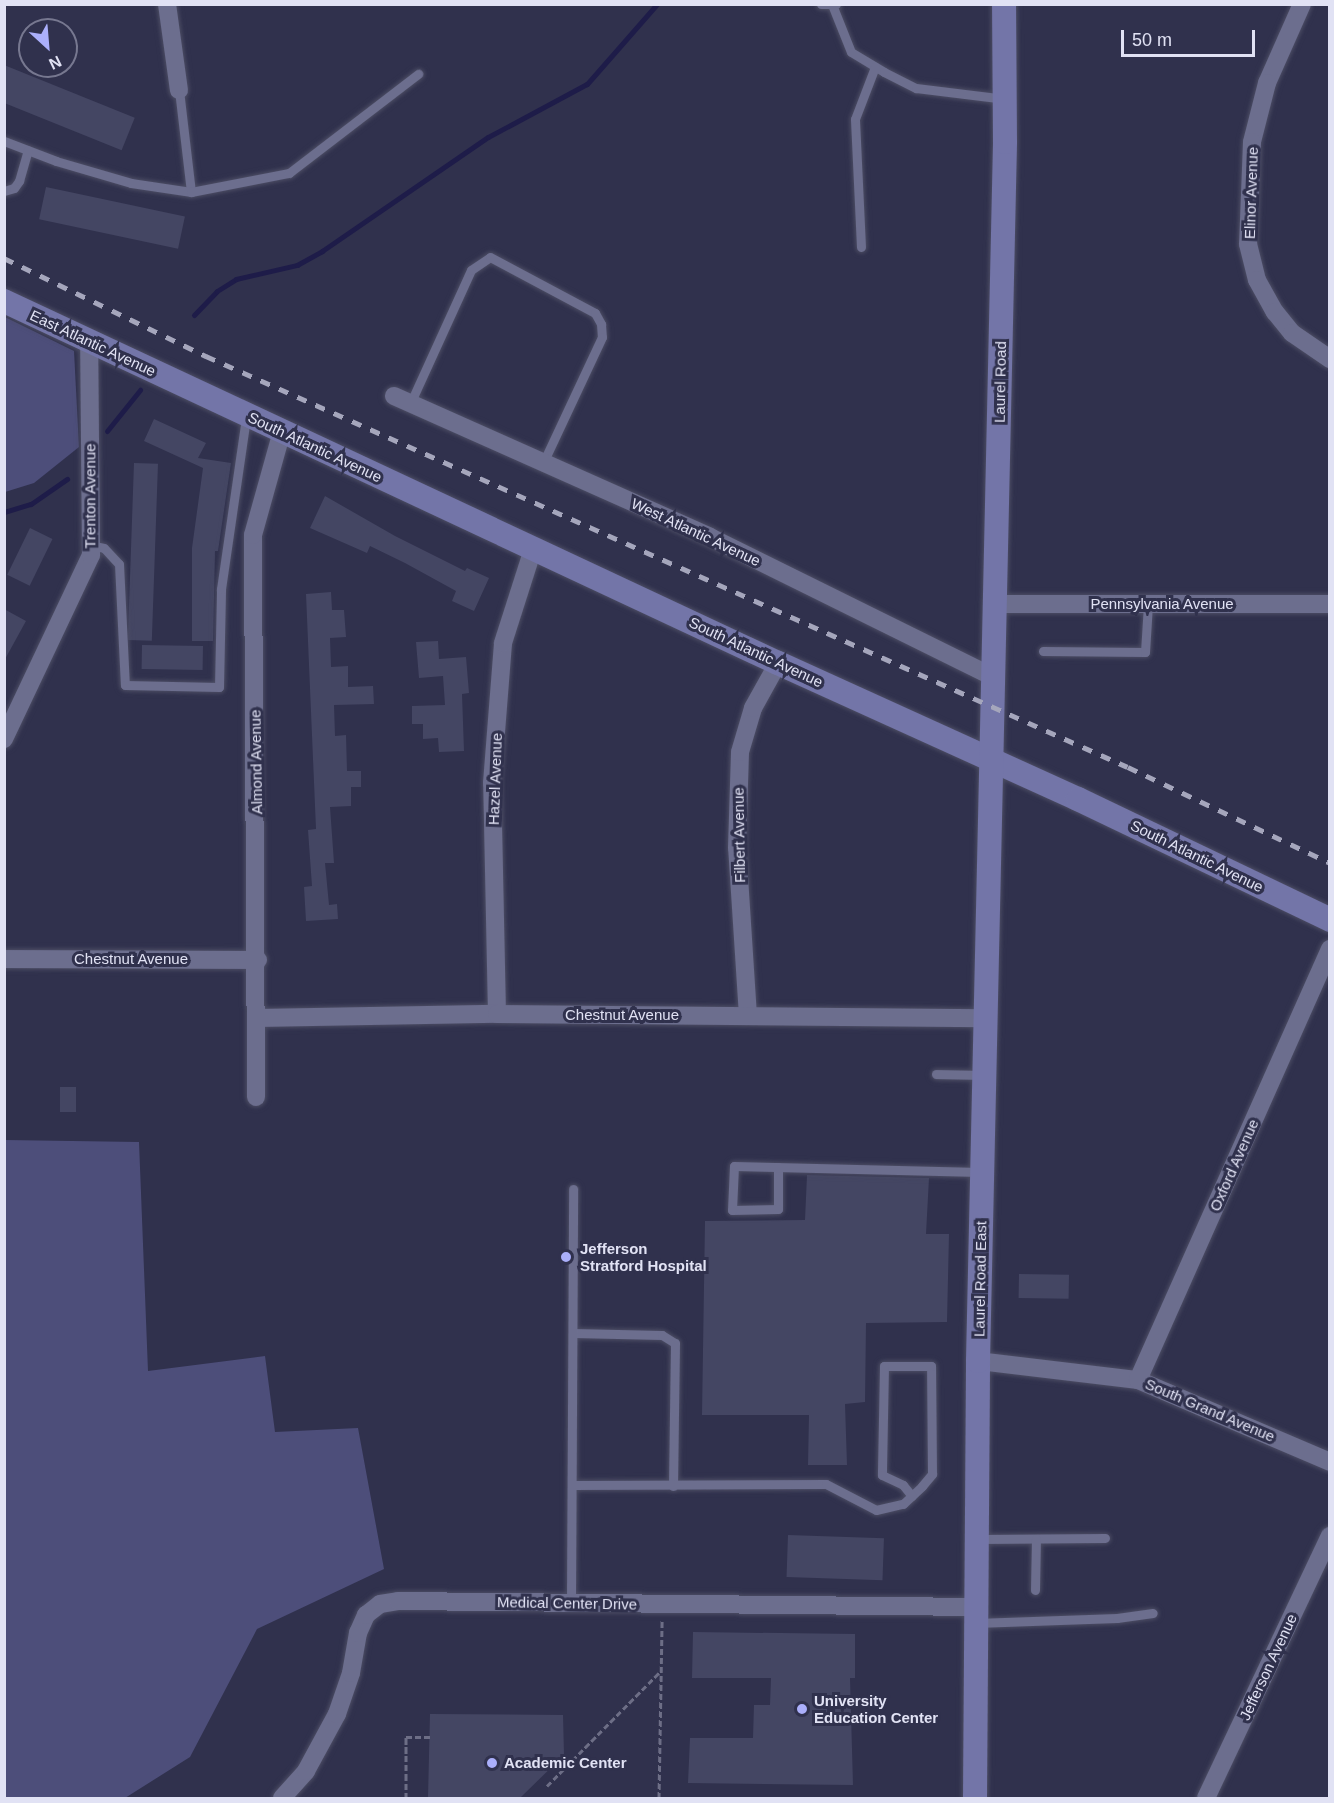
<!DOCTYPE html>
<html>
<head>
<meta charset="utf-8">
<style>
  body { margin:0 }
  #map { position:relative; width:1334px; height:1803px; overflow:hidden; background:#30314d; font-family:Arial,sans-serif }
  div>[style] { position:absolute }
  .green>* { inset:0; background:#4d4e7a }
  .stream>* { height:5px; margin:-2.5px; padding:0 2.5px; transform-origin:2.5px; border-radius:2.5px; background:#1e1c49 }
  .building>* { inset:0; background:#444663; transform-origin:0 0 }
  .path>* { height:3px; margin-top:-1.5px; transform-origin:0; background:repeating-linear-gradient(90deg,#6d6e86 0 6px,transparent 0 9px) }
  .roads { filter:drop-shadow(0 0 2px #4c4d64) drop-shadow(0 0 2px #4c4d64) }
  .lane>* { height:9px; margin:-4.5px; padding:0 4.5px; transform-origin:4.5px; border-radius:4.5px; background:#6c6e8e }
  .street>* { height:18px; margin:-9px; padding:0 9px; transform-origin:9px; border-radius:9px; background:#6c6e8e }
  .secondary>* { height:24px; margin:-12px; padding:0 12px; transform-origin:12px; border-radius:12px; background:#7375a8 }
  .rail>* { height:4.5px; margin-top:-2.25px; transform-origin:0; background:repeating-linear-gradient(90deg,#a5a6bc 0 10px,transparent 0 20px) }
  .dots>* { width:16px; height:16px; translate:-50% -50%; box-sizing:border-box; border:3px solid #30314d; border-radius:50% }
  span { translate:-50% -50%; white-space:nowrap; text-align:center; line-height:1.15; -webkit-text-stroke:6px #30314d; paint-order:stroke }
  .street-label { font-size:15px; color:#e1e2f4 }
  .poi-label { font-size:15px; color:#e1e2f4; font-weight:700 }
  .left { translate:0 -50%; text-align:left }
  .frame { position:absolute; inset:0; border:6px solid #e1e2f4; pointer-events:none }
  .north { position:absolute; left:18px; top:18px; width:60px; height:60px; box-sizing:border-box; background:#30314d; border:2px solid #777890; border-radius:50%; rotate:154deg; font-size:16px; font-weight:700; line-height:24px; text-align:center; color:#e1e2f4 }
  .north::after { content:''; display:block; margin:auto; width:21px; height:27px; background:#abaffb; clip-path:polygon(50% 0,100% 100%,50% 72%,0 100%) }
  .scale { position:absolute; left:1121px; top:30px; width:134px; height:27px; box-sizing:border-box; border:3px solid #e1e2f4; border-top:0; padding-left:8px; font-size:18px; line-height:21px; white-space:nowrap; color:#e1e2f4; -webkit-text-stroke:4px #30314d; paint-order:stroke }
</style>
</head>
<body>
<div id="map">
  <div class="green">
    <div style="clip-path:polygon(5px 317px,74px 351px,79px 447px,34px 483px,5px 492px)"></div>
    <div style="clip-path:polygon(5px 1140px,139px 1142px,148px 1371px,265px 1356px,275px 1432px,358px 1428px,384px 1569px,257px 1629px,190px 1757px,125px 1798px,5px 1798px)"></div>
  </div>
  <div class="stream">
    <div style="left:194px;top:315px;width:33px;rotate:-46deg"></div>
    <div style="left:217px;top:291px;width:22px;rotate:-32deg"></div>
    <div style="left:236px;top:279px;width:63px;rotate:-12.9deg"></div>
    <div style="left:297px;top:265px;width:29px;rotate:-29deg"></div>
    <div style="left:322px;top:251px;width:201px;rotate:-34.5deg"></div>
    <div style="left:488px;top:137px;width:112px;rotate:-28.2deg"></div>
    <div style="left:587px;top:84px;width:106px;rotate:-48.8deg"></div>
    <div style="left:107px;top:431px;width:53px;rotate:-51.2deg"></div>
    <div style="left:4px;top:512px;width:28px;rotate:-17deg"></div>
    <div style="left:31px;top:504px;width:44px;rotate:-34.8deg"></div>
  </div>
  <div class="building">
    <div style="left:4px;top:65px;width:141px;height:35px;rotate:22deg"></div>
    <div style="left:46px;top:187px;width:142px;height:33px;rotate:12deg"></div>
    <div style="clip-path:polygon(154px 419px,206px 443px,198px 458px,231px 463px,218px 551px,215px 551px,213px 641px,192px 641px,192px 548px,203px 468px,144px 441px)"></div>
    <div style="left:134px;top:463px;width:24px;height:177px;rotate:2deg"></div>
    <div style="clip-path:polygon(325px 496px,395px 536px,465px 571px,467px 568px,489px 578px,474px 611px,452px 601px,456px 591px,405px 563px,370px 546px,367px 553px,310px 528px)"></div>
    <div style="left:30px;top:528px;width:25px;height:52px;rotate:26deg"></div>
    <div style="clip-path:polygon(331px 592px,332px 610px,344px 610px,346px 637px,330px 638px,331px 667px,348px 666px,348px 687px,373px 686px,374px 704px,334px 705px,335px 736px,346px 735px,347px 771px,361px 771px,361px 787px,351px 787px,351px 806px,330px 807px,334px 863px,325px 863px,329px 905px,337px 904px,338px 919px,306px 921px,304px 887px,312px 886px,308px 830px,316px 829px,306px 594px)"></div>
    <div style="clip-path:polygon(4px 609px,26px 621px,4px 661px)"></div>
    <div style="clip-path:polygon(438px 641px,439px 659px,466px 657px,469px 693px,462px 694px,464px 751px,439px 752px,438px 738px,423px 739px,423px 724px,412px 724px,412px 706px,445px 705px,443px 676px,419px 678px,416px 642px)"></div>
    <div style="left:142px;top:645px;width:61px;height:24px;rotate:1deg"></div>
    <div style="left:60px;top:1087px;width:16px;height:25px"></div>
    <div style="clip-path:polygon(807px 1175px,929px 1178px,926px 1234px,949px 1234px,947px 1322px,866px 1323px,865px 1402px,845px 1404px,847px 1465px,808px 1465px,809px 1415px,702px 1415px,705px 1221px,805px 1220px)"></div>
    <div style="left:1019px;top:1274px;width:50px;height:24px;rotate:1deg"></div>
    <div style="left:788px;top:1535px;width:96px;height:42px;rotate:2deg"></div>
    <div style="clip-path:polygon(693px 1632px,855px 1634px,855px 1678px,850px 1678px,853px 1785px,688px 1783px,690px 1738px,753px 1738px,754px 1705px,770px 1705px,771px 1678px,692px 1678px)"></div>
    <div style="clip-path:polygon(430px 1714px,563px 1715px,564px 1755px,520px 1798px,428px 1798px)"></div>
  </div>
  <div class="path">
    <div style="left:547px;top:1786px;width:161px;rotate:-45.3deg"></div>
    <div style="left:406px;top:1798px;width:61px;rotate:-90deg"></div>
    <div style="left:406px;top:1737px;width:24px"></div>
    <div style="left:659px;top:1798px;width:178px;rotate:-89deg"></div>
  </div>
  <div class="roads">
    <div class="lane">
      <div style="left:821px;top:4px;width:15px"></div>
      <div style="left:833px;top:7px;width:48px;rotate:68.2deg"></div>
      <div style="left:851px;top:52px;width:39px;rotate:31deg"></div>
      <div style="left:884px;top:72px;width:36px;rotate:27deg"></div>
      <div style="left:916px;top:88px;width:90px;rotate:7deg"></div>
      <div style="left:179px;top:90px;width:103px;rotate:83.3deg"></div>
      <div style="left:4px;top:141px;width:56px;rotate:21deg"></div>
      <div style="left:56px;top:161px;width:78px;rotate:16.3deg"></div>
      <div style="left:131px;top:183px;width:61px;rotate:8.5deg"></div>
      <div style="left:191px;top:192px;width:100px;rotate:-11deg"></div>
      <div style="left:289px;top:173px;width:163px;rotate:-37.5deg"></div>
      <div style="left:4px;top:191px;width:10px;rotate:-17deg"></div>
      <div style="left:14px;top:188px;width:9px;rotate:-54deg"></div>
      <div style="left:19px;top:181px;width:32px;rotate:-74deg"></div>
      <div style="left:861px;top:247px;width:128px;rotate:-92.7deg"></div>
      <div style="left:855px;top:119px;width:56px;rotate:-69deg"></div>
      <div style="left:410px;top:404px;width:147px;rotate:-65.5deg"></div>
      <div style="left:471px;top:270px;width:23px;rotate:-34deg"></div>
      <div style="left:490px;top:257px;width:119px;rotate:28.1deg"></div>
      <div style="left:595px;top:313px;width:13px;rotate:61deg"></div>
      <div style="left:601px;top:324px;width:13px;rotate:86deg"></div>
      <div style="left:602px;top:337px;width:139px;rotate:115.1deg"></div>
      <div style="left:90px;top:545px;width:14px;rotate:12deg"></div>
      <div style="left:104px;top:548px;width:22px;rotate:47deg"></div>
      <div style="left:119px;top:564px;width:121px;rotate:87.2deg"></div>
      <div style="left:125px;top:685px;width:94px;rotate:1.2deg"></div>
      <div style="left:219px;top:687px;width:98px;rotate:-88.8deg"></div>
      <div style="left:221px;top:589px;width:174px;rotate:-81.7deg"></div>
      <div style="left:1043px;top:651px;width:102px;rotate:0.6deg"></div>
      <div style="left:1145px;top:652px;width:48px;rotate:-86.4deg"></div>
      <div style="left:936px;top:1074px;width:46px;rotate:1.2deg"></div>
      <div style="left:778px;top:1167px;width:42px;rotate:90deg"></div>
      <div style="left:778px;top:1209px;width:46px;rotate:178.8deg"></div>
      <div style="left:732px;top:1210px;width:44px;rotate:-87.4deg"></div>
      <div style="left:734px;top:1166px;width:246px;rotate:1.4deg"></div>
      <div style="left:573px;top:1333px;width:89px;rotate:1.3deg"></div>
      <div style="left:662px;top:1335px;width:15px;rotate:32deg"></div>
      <div style="left:675px;top:1343px;width:143px;rotate:90.8deg"></div>
      <div style="left:572px;top:1485px;width:254px;rotate:-0.2deg"></div>
      <div style="left:826px;top:1484px;width:56px;rotate:27.5deg"></div>
      <div style="left:876px;top:1510px;width:28px;rotate:-13deg"></div>
      <div style="left:903px;top:1504px;width:26px;rotate:-43deg"></div>
      <div style="left:922px;top:1486px;width:16px;rotate:-50deg"></div>
      <div style="left:932px;top:1474px;width:108px;rotate:-90.5deg"></div>
      <div style="left:931px;top:1366px;width:47px;rotate:180deg"></div>
      <div style="left:884px;top:1366px;width:109px;rotate:91.1deg"></div>
      <div style="left:882px;top:1475px;width:23px;rotate:25deg"></div>
      <div style="left:903px;top:1485px;width:14px;rotate:51deg"></div>
      <div style="left:979px;top:1539px;width:126px;rotate:-0.5deg"></div>
      <div style="left:1035px;top:1590px;width:51px;rotate:-88.9deg"></div>
      <div style="left:571px;top:1602px;width:413px;rotate:-89.7deg"></div>
      <div style="left:976px;top:1623px;width:141px;rotate:-2deg"></div>
      <div style="left:1117px;top:1618px;width:36px;rotate:-8deg"></div>
    </div>
    <div class="street">
      <div style="left:167px;top:4px;width:87px;rotate:82.1deg"></div>
      <div style="left:1302px;top:4px;width:86px;rotate:113.9deg"></div>
      <div style="left:1267px;top:83px;width:61px;rotate:104.3deg"></div>
      <div style="left:1252px;top:142px;width:102px;rotate:92.2deg"></div>
      <div style="left:1248px;top:244px;width:37px;rotate:76deg"></div>
      <div style="left:1257px;top:280px;width:37px;rotate:61deg"></div>
      <div style="left:1275px;top:312px;width:27px;rotate:51deg"></div>
      <div style="left:1292px;top:333px;width:46px;rotate:34.4deg"></div>
      <div style="left:394px;top:396px;width:346px;rotate:24deg"></div>
      <div style="left:710px;top:537px;width:316px;rotate:26.3deg"></div>
      <div style="left:995px;top:604px;width:335px"></div>
      <div style="left:4px;top:739px;width:204px;rotate:-64.7deg"></div>
      <div style="left:91px;top:555px;width:212px;rotate:-90.5deg"></div>
      <div style="left:4px;top:959px;width:254px;rotate:0.2deg"></div>
      <div style="left:497px;top:1014px;width:231px;rotate:-91.2deg"></div>
      <div style="left:492px;top:783px;width:140px;rotate:-85.5deg"></div>
      <div style="left:503px;top:643px;width:99px;rotate:-72.3deg"></div>
      <div style="left:748px;top:1016px;width:168px;rotate:-93.7deg"></div>
      <div style="left:737px;top:848px;width:96px;rotate:-88.2deg"></div>
      <div style="left:740px;top:752px;width:46px;rotate:-73.5deg"></div>
      <div style="left:753px;top:708px;width:51px;rotate:-60.9deg"></div>
      <div style="left:257px;top:1018px;width:240px;rotate:-1deg"></div>
      <div style="left:497px;top:1014px;width:489px;rotate:0.5deg"></div>
      <div style="left:256px;top:1097px;width:562px;rotate:-90.31deg"></div>
      <div style="left:253px;top:535px;width:108px;rotate:-74.4deg"></div>
      <div style="left:978px;top:1361px;width:161px;rotate:6.8deg"></div>
      <div style="left:1138px;top:1380px;width:209px;rotate:23.1deg"></div>
      <div style="left:1138px;top:1380px;width:472px;rotate:-66deg"></div>
      <div style="left:282px;top:1798px;width:36px;rotate:-48deg"></div>
      <div style="left:306px;top:1771px;width:65px;rotate:-61.5deg"></div>
      <div style="left:337px;top:1714px;width:43px;rotate:-71.1deg"></div>
      <div style="left:351px;top:1673px;width:41px;rotate:-80.1deg"></div>
      <div style="left:358px;top:1633px;width:20px;rotate:-66deg"></div>
      <div style="left:366px;top:1615px;width:18px;rotate:-38deg"></div>
      <div style="left:380px;top:1604px;width:18px;rotate:-9deg"></div>
      <div style="left:398px;top:1601px;width:578px;rotate:0.59deg"></div>
      <div style="left:1206px;top:1798px;width:290px;rotate:-64.7deg"></div>
    </div>
    <div class="secondary">
      <div style="left:4px;top:301px;width:854px;rotate:25.07deg"></div>
      <div style="left:778px;top:663px;width:329px;rotate:24.4deg"></div>
      <div style="left:1078px;top:799px;width:280px;rotate:25.6deg"></div>
      <div style="left:975px;top:1798px;width:437px;rotate:-89.6deg"></div>
      <div style="left:978px;top:1361px;width:1219px;rotate:-88.73deg"></div>
      <div style="left:1005px;top:142px;width:138px;rotate:-90.4deg"></div>
    </div>
  </div>
  <div class="rail">
    <div style="left:4px;top:258px;width:225px;rotate:25.9deg"></div>
    <div style="left:206px;top:356px;width:1009px;rotate:24.03deg"></div>
    <div style="left:1128px;top:767px;width:224px;rotate:25.4deg"></div>
  </div>
  <div class="dots">
    <div style="left:566px;top:1257px;background:#abaffb"></div>
    <div style="left:802px;top:1709px;background:#abaffb"></div>
    <div style="left:492px;top:1763px;background:#abaffb"></div>
  </div>
  <div class="street-label">
    <span style="left:1251px;top:193px;rotate:-88deg">Elinor Avenue</span>
    <span style="left:93px;top:343px;rotate:25deg">East Atlantic Avenue</span>
    <span style="left:1000px;top:382px;rotate:-89deg">Laurel Road</span>
    <span style="left:315px;top:447px;rotate:25deg">South Atlantic Avenue</span>
    <span style="left:90px;top:496px;rotate:-90deg">Trenton Avenue</span>
    <span style="left:696px;top:532px;rotate:25deg">West Atlantic Avenue</span>
    <span style="left:1162px;top:604px">Pennsylvania Avenue</span>
    <span style="left:756px;top:652px;rotate:25deg">South Atlantic Avenue</span>
    <span style="left:256px;top:762px;rotate:-91deg">Almond Avenue</span>
    <span style="left:495px;top:779px;rotate:-88deg">Hazel Avenue</span>
    <span style="left:739px;top:835px;rotate:-91deg">Filbert Avenue</span>
    <span style="left:1197px;top:856px;rotate:26deg">South Atlantic Avenue</span>
    <span style="left:131px;top:959px">Chestnut Avenue</span>
    <span style="left:622px;top:1015px">Chestnut Avenue</span>
    <span style="left:1234px;top:1165px;rotate:-66deg">Oxford Avenue</span>
    <span style="left:980px;top:1279px;rotate:-89deg">Laurel Road East</span>
    <span style="left:1210px;top:1410px;rotate:23deg">South Grand Avenue</span>
    <span style="left:567px;top:1603px;rotate:1deg">Medical Center Drive</span>
    <span style="left:1268px;top:1667px;rotate:-65deg">Jefferson Avenue</span>
  </div>
  <div class="poi-label">
    <span class="left" style="left:580px;top:1257px">Jefferson<br>Stratford Hospital</span>
    <span class="left" style="left:814px;top:1709px">University<br>Education Center</span>
    <span class="left" style="left:504px;top:1763px">Academic Center</span>
  </div>
  <div class="frame"></div>
  <div class="north">N</div>
  <div class="scale">50 m</div>
</div>
</body>
</html>
